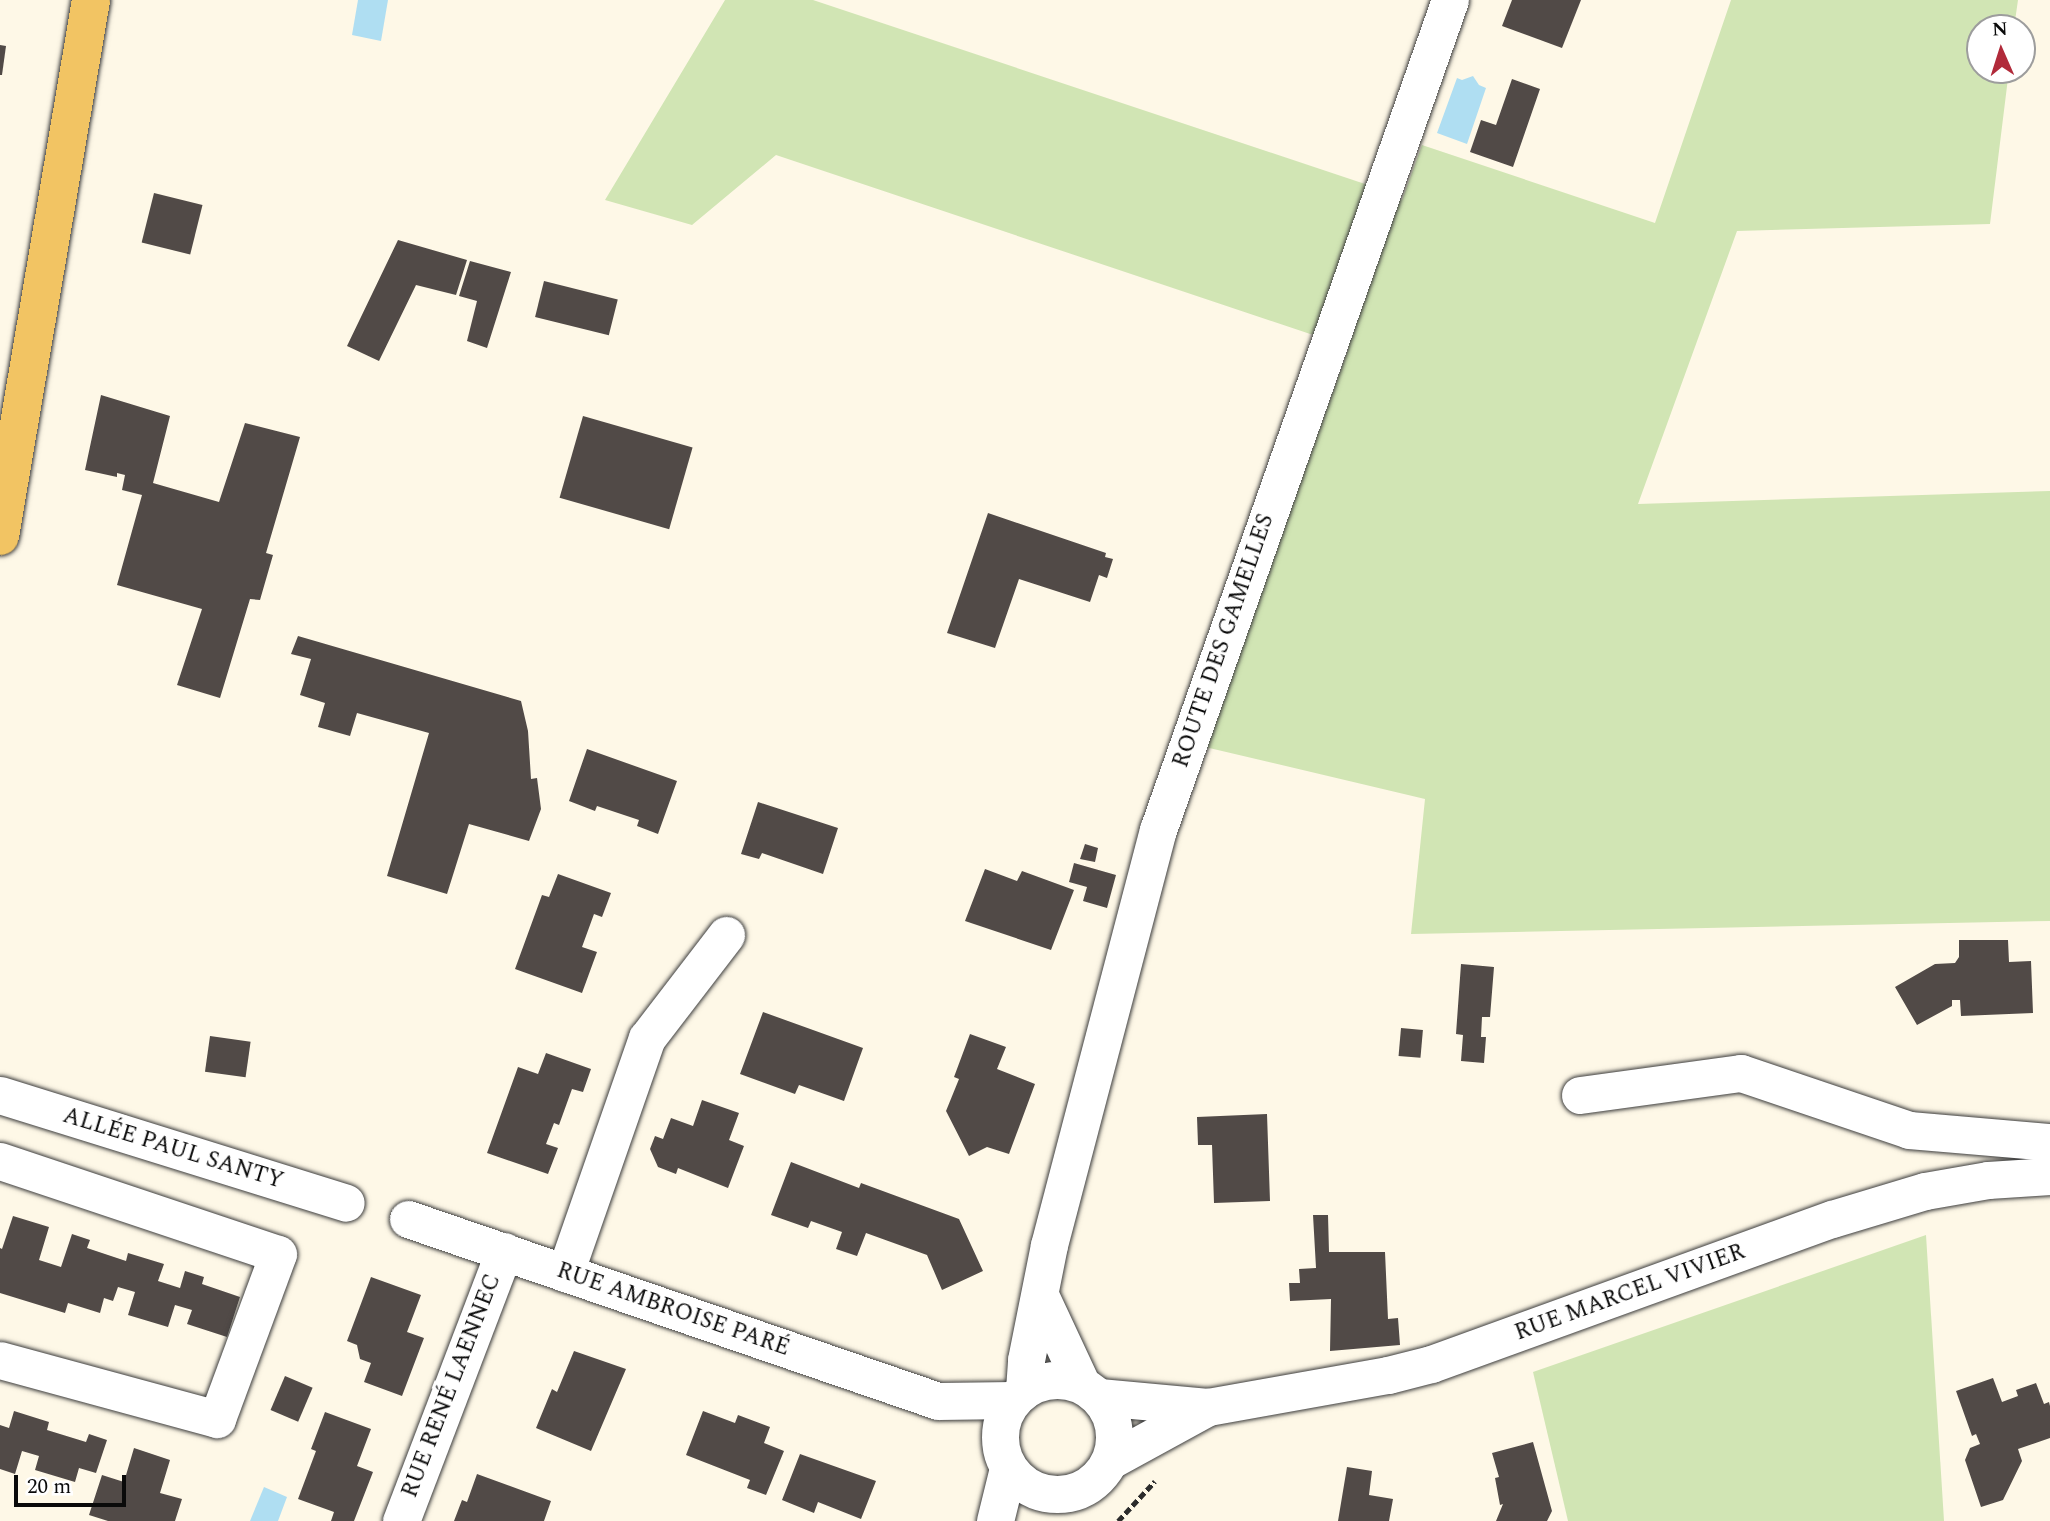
<!DOCTYPE html>
<html>
<head>
<meta charset="utf-8">
<style>
  body { margin:0 }
  #map { position:relative; width:2050px; height:1521px; overflow:hidden; background:#fef8e7; font-family:Spectral,serif }
  div>[style] { position:absolute }
  .green>* { inset:0; background:#d1e5b4 }
  .water>* { inset:0; background:#afdef2 }
  .building>* { inset:0; background:#514a47; transform-origin:0 0 }
  .path>* { height:4.5px; margin-top:-2.25px; transform-origin:0; background:repeating-linear-gradient(90deg,#2c2c2c 0 7px,transparent 0 10.5px) }
  .roads { filter:drop-shadow(0 0 2px #3d3d3d) drop-shadow(0 0 2px #3d3d3d) }
  .minor>* { height:37px; margin:-18.5px; padding:0 18.5px; transform-origin:18.5px; border-radius:18.5px; background:#fff }
  .minor>.ring { margin:-18.5px; padding:0; box-sizing:content-box; background:none; border:37px solid #fff; border-radius:50% }
  .major>* { height:38px; margin:-19px; padding:0 19px; transform-origin:19px; border-radius:19px; background:#f2c463 }
  span { translate:-50% -50%; white-space:nowrap; text-align:center; line-height:1.15; -webkit-text-stroke:7px #fff; paint-order:stroke }
  .street-label { font-size:23px; color:#0a0a0a }
  .north { position:absolute; left:1966px; top:14px; width:70px; height:70px; box-sizing:border-box; background:#fff; border:2px solid #9d9d9d; border-radius:50%; rotate:357deg; font-size:19px; font-weight:700; line-height:28px; text-align:center; color:#0a0a0a }
  .north::after { content:''; display:block; margin:auto; width:24px; height:32px; background:#b12a3a; clip-path:polygon(50% 0,100% 100%,50% 72%,0 100%) }
  .scale { position:absolute; left:14px; top:1475px; width:112px; height:32px; box-sizing:border-box; border:4px solid #0a0a0a; border-top:0; padding-left:9px; font-size:21px; line-height:24px; white-space:nowrap; color:#0a0a0a; -webkit-text-stroke:5px #fff; paint-order:stroke }
</style>
</head>
<body>
<div id="map">
  <div class="green">
    <div style="clip-path:polygon(725px 0,813px 0,1371px 186px,1402px 200px,1422px 145px,1655px 223px,1731px 0,2018px 0,2014px 28px,1980px 28px,1980px 70px,2009px 70px,1990px 224px,1737px 231px,1638px 504px,2050px 491px,2050px 921px,1411px 934px,1425px 799px,1205px 747px,1349px 347px,776px 155px,692px 225px,605px 200px)"></div>
    <div style="clip-path:polygon(1926px 1235px,1944px 1521px,1568px 1521px,1533px 1372px)"></div>
  </div>
  <div class="water">
    <div style="clip-path:polygon(358px 0,388px 0,381px 41px,352px 35px)"></div>
    <div style="clip-path:polygon(1473px 76px,1479px 85px,1486px 88px,1467px 144px,1437px 133px,1457px 78px,1462px 80px)"></div>
    <div style="clip-path:polygon(264px 1487px,287px 1497px,278px 1521px,250px 1521px)"></div>
  </div>
  <div class="building">
    <div style="clip-path:polygon(1512px 0,1581px 0,1562px 48px,1502px 26px)"></div>
    <div style="clip-path:polygon(0 45px,6px 46px,2px 75px,0 75px)"></div>
    <div style="clip-path:polygon(1512px 79px,1540px 89px,1513px 167px,1470px 152px,1481px 120px,1496px 125px)"></div>
    <div style="left:154px;top:193px;width:50px;height:51px;rotate:14deg"></div>
    <div style="clip-path:polygon(398px 240px,467px 260px,456px 295px,416px 285px,379px 361px,347px 346px)"></div>
    <div style="clip-path:polygon(470px 261px,511px 272px,487px 348px,467px 341px,477px 301px,459px 296px)"></div>
    <div style="left:544px;top:281px;width:76px;height:37px;rotate:14deg"></div>
    <div style="clip-path:polygon(101px 395px,170px 416px,153px 483px,219px 502px,245px 423px,300px 437px,266px 553px,273px 555px,260px 600px,250px 599px,220px 698px,177px 685px,202px 609px,117px 585px,142px 495px,122px 490px,125px 475px,117px 473px,117px 477px,85px 470px)"></div>
    <div style="left:583px;top:416px;width:114px;height:85px;rotate:16deg"></div>
    <div style="clip-path:polygon(988px 513px,1106px 553px,1105px 557px,1113px 559px,1107px 578px,1099px 575px,1090px 602px,1019px 579px,995px 648px,947px 633px)"></div>
    <div style="clip-path:polygon(298px 636px,521px 701px,528px 731px,531px 779px,537px 778px,541px 809px,529px 841px,469px 824px,447px 894px,387px 876px,429px 733px,357px 713px,350px 736px,318px 727px,325px 703px,300px 695px,311px 659px,291px 654px)"></div>
    <div style="clip-path:polygon(587px 749px,677px 781px,658px 834px,637px 826px,639px 820px,597px 806px,595px 811px,569px 801px)"></div>
    <div style="clip-path:polygon(758px 802px,838px 828px,823px 874px,762px 853px,759px 859px,741px 854px)"></div>
    <div style="clip-path:polygon(1085px 844px,1098px 848px,1095px 862px,1080px 859px)"></div>
    <div style="clip-path:polygon(1074px 863px,1116px 875px,1107px 908px,1083px 901px,1087px 887px,1069px 882px)"></div>
    <div style="clip-path:polygon(985px 869px,1017px 881px,1022px 871px,1074px 890px,1051px 950px,965px 921px)"></div>
    <div style="clip-path:polygon(558px 874px,611px 893px,602px 917px,594px 914px,582px 947px,597px 952px,582px 993px,515px 969px,542px 895px,549px 897px)"></div>
    <div style="clip-path:polygon(1959px 940px,2008px 940px,2009px 962px,2031px 961px,2033px 1013px,1961px 1016px,1960px 1000px,1952px 1000px,1952px 1006px,1917px 1025px,1895px 987px,1935px 964px,1955px 963px,1959px 957px)"></div>
    <div style="clip-path:polygon(1461px 964px,1494px 967px,1490px 1017px,1482px 1017px,1481px 1037px,1486px 1037px,1484px 1063px,1461px 1061px,1463px 1035px,1456px 1034px)"></div>
    <div style="clip-path:polygon(763px 1012px,863px 1048px,844px 1101px,799px 1085px,795px 1094px,740px 1074px)"></div>
    <div style="left:1401px;top:1028px;width:22px;height:28px;rotate:5deg"></div>
    <div style="clip-path:polygon(970px 1034px,1006px 1047px,997px 1069px,1035px 1084px,1009px 1154px,987px 1147px,969px 1156px,946px 1111px,959px 1079px,954px 1077px)"></div>
    <div style="left:210px;top:1036px;width:41px;height:36px;rotate:8deg"></div>
    <div style="clip-path:polygon(546px 1053px,591px 1069px,583px 1092px,572px 1089px,559px 1125px,554px 1123px,546px 1144px,558px 1148px,548px 1174px,487px 1153px,518px 1067px,538px 1074px)"></div>
    <div style="clip-path:polygon(702px 1100px,739px 1113px,729px 1140px,744px 1146px,728px 1188px,678px 1168px,676px 1174px,658px 1167px,650px 1149px,655px 1136px,663px 1139px,671px 1118px,693px 1126px)"></div>
    <div style="clip-path:polygon(1267px 1114px,1270px 1201px,1214px 1203px,1212px 1145px,1198px 1145px,1197px 1117px)"></div>
    <div style="clip-path:polygon(791px 1162px,859px 1188px,861px 1183px,959px 1219px,983px 1271px,942px 1290px,927px 1255px,866px 1233px,857px 1256px,836px 1249px,842px 1232px,811px 1221px,808px 1228px,771px 1215px)"></div>
    <div style="clip-path:polygon(1313px 1215px,1328px 1215px,1329px 1252px,1385px 1252px,1388px 1319px,1398px 1318px,1400px 1345px,1330px 1351px,1331px 1299px,1290px 1301px,1289px 1283px,1300px 1283px,1299px 1269px,1316px 1268px)"></div>
    <div style="clip-path:polygon(13px 1216px,49px 1227px,39px 1260px,61px 1267px,72px 1234px,90px 1240px,87px 1248px,126px 1261px,128px 1253px,164px 1264px,158px 1281px,180px 1288px,185px 1271px,204px 1277px,202px 1284px,240px 1297px,227px 1337px,187px 1324px,192px 1310px,175px 1305px,168px 1327px,128px 1315px,135px 1292px,118px 1287px,113px 1301px,104px 1298px,100px 1313px,68px 1303px,65px 1313px,0 1293px,0 1248px,2px 1249px)"></div>
    <div style="clip-path:polygon(371px 1277px,421px 1295px,407px 1332px,424px 1338px,402px 1396px,364px 1382px,371px 1363px,360px 1359px,357px 1345px,347px 1341px)"></div>
    <div style="clip-path:polygon(574px 1351px,626px 1369px,591px 1451px,536px 1428px,552px 1389px,557px 1392px)"></div>
    <div style="left:285px;top:1376px;width:30px;height:37px;rotate:23deg"></div>
    <div style="clip-path:polygon(1993px 1378px,2002px 1402px,2018px 1396px,2016px 1390px,2036px 1383px,2044px 1404px,2049px 1402px,2050px 1406px,2050px 1438px,2018px 1449px,2022px 1461px,2003px 1500px,1981px 1507px,1965px 1460px,1970px 1448px,1980px 1444px,1976px 1434px,1972px 1436px,1956px 1391px)"></div>
    <div style="clip-path:polygon(14px 1411px,49px 1422px,47px 1430px,86px 1442px,89px 1434px,107px 1440px,96px 1473px,79px 1468px,75px 1482px,35px 1470px,39px 1456px,22px 1451px,15px 1474px,0 1469px,0 1425px,9px 1428px)"></div>
    <div style="clip-path:polygon(703px 1411px,735px 1423px,738px 1415px,770px 1427px,764px 1443px,784px 1451px,766px 1495px,747px 1488px,750px 1480px,686px 1455px)"></div>
    <div style="clip-path:polygon(325px 1412px,371px 1429px,357px 1466px,373px 1472px,354px 1521px,331px 1521px,334px 1512px,298px 1499px,316px 1451px,311px 1449px)"></div>
    <div style="clip-path:polygon(1533px 1442px,1552px 1511px,1547px 1521px,1496px 1521px,1503px 1504px,1500px 1505px,1495px 1478px,1499px 1477px,1492px 1453px)"></div>
    <div style="clip-path:polygon(134px 1448px,170px 1460px,160px 1493px,182px 1499px,175px 1521px,108px 1521px,89px 1515px,102px 1475px,124px 1482px)"></div>
    <div style="clip-path:polygon(800px 1454px,876px 1481px,861px 1519px,818px 1502px,814px 1513px,782px 1500px)"></div>
    <div style="clip-path:polygon(1347px 1467px,1372px 1471px,1369px 1495px,1393px 1499px,1389px 1521px,1338px 1521px)"></div>
    <div style="clip-path:polygon(477px 1474px,551px 1501px,544px 1521px,454px 1521px,462px 1500px,467px 1502px)"></div>
  </div>
  <div class="path">
    <div style="left:1118px;top:1521px;width:54px;rotate:-47.2deg"></div>
  </div>
  <div class="roads">
    <div class="minor">
      <div style="left:0;top:1095px;width:362px;rotate:17.3deg"></div>
      <div style="left:1580px;top:1095px;width:162px;rotate:-7.8deg"></div>
      <div style="left:1741px;top:1073px;width:177px;rotate:18.7deg"></div>
      <div style="left:1909px;top:1130px;width:142px;rotate:4.9deg"></div>
      <div style="left:0;top:1161px;width:293px;rotate:18.5deg"></div>
      <div style="left:278px;top:1254px;width:176px;rotate:110.3deg"></div>
      <div style="left:217px;top:1419px;width:225px;rotate:-164.8deg"></div>
      <div style="left:408px;top:1219px;width:560px;rotate:18.95deg"></div>
      <div style="left:938px;top:1401px;width:75px;rotate:-0.8deg"></div>
      <div style="left:565px;top:1273px;width:249px;rotate:-70.8deg"></div>
      <div style="left:647px;top:1038px;width:130px;rotate:-52.5deg"></div>
      <div style="left:1040px;top:1295px;width:99px;rotate:65deg"></div>
      <div class="ring" style="left:1000px;top:1380px;width:77px;height:77px"></div>
      <div style="left:1024px;top:1390px;width:30px;rotate:-86deg"></div>
      <div style="left:1026px;top:1360px;width:117px;rotate:-78.7deg"></div>
      <div style="left:1049px;top:1245px;width:429px;rotate:-75.3deg"></div>
      <div style="left:1158px;top:830px;width:880px;rotate:-70.62deg"></div>
      <div style="left:1099px;top:1397px;width:109px;rotate:5.2deg"></div>
      <div style="left:1208px;top:1407px;width:183px;rotate:-10.1deg"></div>
      <div style="left:1388px;top:1375px;width:44px;rotate:-14.3deg"></div>
      <div style="left:1431px;top:1364px;width:426px;rotate:-19.9deg"></div>
      <div style="left:1832px;top:1219px;width:97px;rotate:-16.8deg"></div>
      <div style="left:1925px;top:1191px;width:64px;rotate:-9.9deg"></div>
      <div style="left:1988px;top:1180px;width:62px;rotate:-3.7deg"></div>
      <div style="left:1111px;top:1460px;width:111px;rotate:-28.7deg"></div>
      <div style="left:401px;top:1521px;width:289px;rotate:-69.1deg"></div>
      <div style="left:995px;top:1521px;width:55px;rotate:-76.2deg"></div>
    </div>
    <div class="major">
      <div style="left:0;top:536px;width:544px;rotate:-80.36deg"></div>
    </div>
  </div>
  <div class="street-label">
    <span style="left:1224px;top:641px;rotate:-71deg">ROUTE DES GAMELLES</span>
    <span style="left:173px;top:1149px;rotate:17deg">ALLÉE PAUL SANTY</span>
    <span style="left:1630px;top:1293px;rotate:-20deg">RUE MARCEL VIVIER</span>
    <span style="left:673px;top:1310px;rotate:19deg">RUE AMBROISE PARÉ</span>
    <span style="left:452px;top:1386px;rotate:-69deg">RUE RENÉ LAENNEC</span>
  </div>
  <div class="north">N</div>
  <div class="scale">20 m</div>
</div>
</body>
</html>
